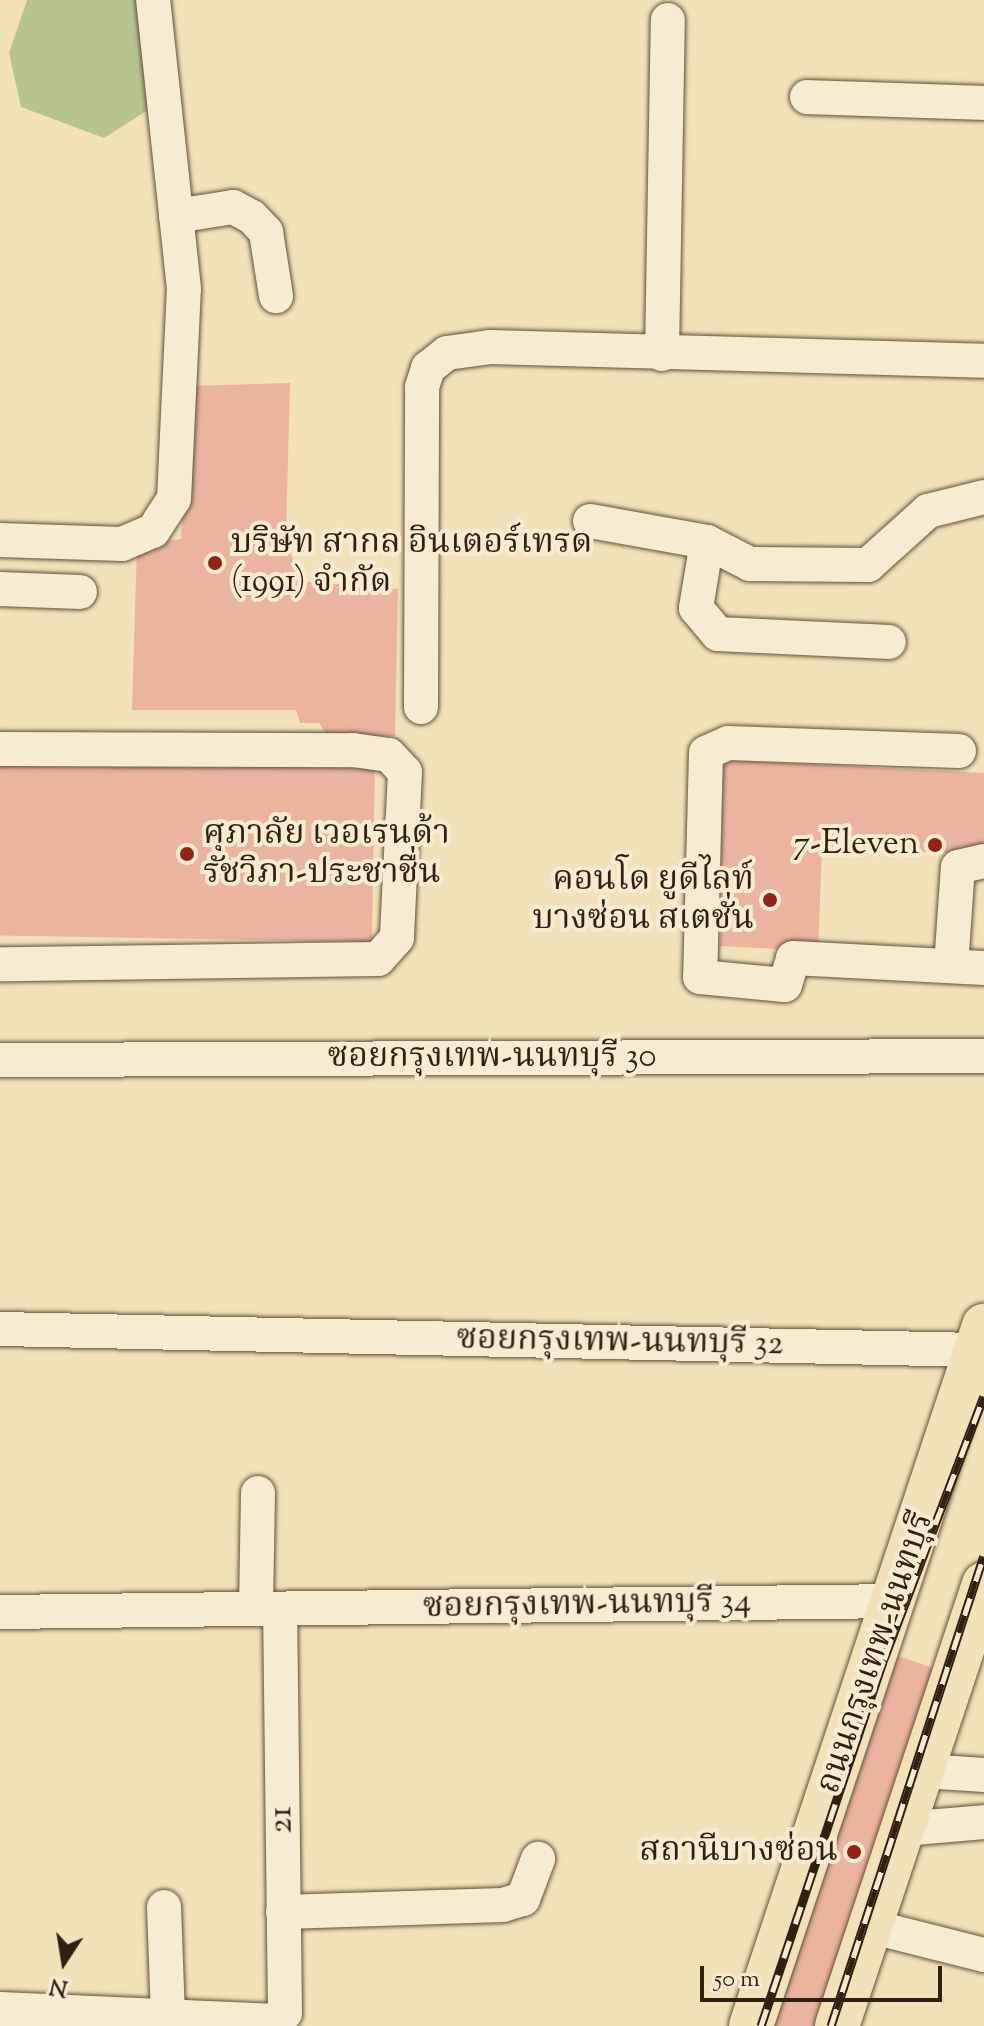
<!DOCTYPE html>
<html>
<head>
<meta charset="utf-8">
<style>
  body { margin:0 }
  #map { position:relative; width:984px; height:2026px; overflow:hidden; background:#f3e2b9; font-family:"Sorts Mill Goudy","Noto Serif Thai",serif }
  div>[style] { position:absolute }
  .green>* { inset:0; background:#b7c492 }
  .building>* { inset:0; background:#ebb49e; transform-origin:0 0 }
  .roads { filter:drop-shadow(0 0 2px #62503a) drop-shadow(0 0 2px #62503a) }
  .minor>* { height:34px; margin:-17px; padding:0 17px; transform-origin:17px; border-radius:17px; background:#f7ecd2 }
  .major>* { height:44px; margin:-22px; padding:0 22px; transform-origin:22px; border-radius:22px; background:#f3e2b9 }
  .rail>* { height:9px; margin-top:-4.5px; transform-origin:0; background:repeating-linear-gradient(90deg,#f7ecd2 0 18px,#321f10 0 36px); box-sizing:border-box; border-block:2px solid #321f10 }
  .dots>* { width:22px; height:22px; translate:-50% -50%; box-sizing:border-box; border:4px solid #f7ecd2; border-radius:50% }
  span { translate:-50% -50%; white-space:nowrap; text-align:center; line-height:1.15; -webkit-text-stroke:8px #f7ecd2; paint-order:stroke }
  .poi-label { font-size:34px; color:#321f10 }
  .left { translate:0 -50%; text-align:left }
  .right { translate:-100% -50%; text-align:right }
  .street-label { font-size:34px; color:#321f10 }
  .north { position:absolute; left:24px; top:1922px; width:80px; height:80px; -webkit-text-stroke:6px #f7ecd2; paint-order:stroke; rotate:192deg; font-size:22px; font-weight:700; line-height:32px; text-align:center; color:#321f10 }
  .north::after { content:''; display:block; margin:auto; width:28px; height:36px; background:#321f10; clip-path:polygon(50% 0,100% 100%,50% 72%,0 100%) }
  .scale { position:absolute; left:700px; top:1966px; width:242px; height:36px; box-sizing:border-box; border:4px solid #321f10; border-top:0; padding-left:10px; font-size:24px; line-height:28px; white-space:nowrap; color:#321f10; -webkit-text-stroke:6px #f7ecd2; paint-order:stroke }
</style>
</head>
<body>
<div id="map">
  <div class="green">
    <div style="clip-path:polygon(27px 0,146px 0,151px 108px,104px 138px,21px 107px,9px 53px)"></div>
  </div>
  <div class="building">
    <div style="clip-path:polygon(290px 383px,286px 536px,299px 581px,398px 589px,395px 736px,328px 736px,319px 723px,300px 723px,296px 710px,132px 710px,137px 545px,181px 539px,190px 386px)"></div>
    <div style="clip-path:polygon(723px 760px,984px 773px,984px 854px,822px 849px,818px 951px,720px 946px)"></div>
    <div style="left:375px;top:764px;width:178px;height:375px;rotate:91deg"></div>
    <div style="left:872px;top:1647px;width:97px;height:400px;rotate:19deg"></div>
  </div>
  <div class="roads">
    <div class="minor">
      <div style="left:807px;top:97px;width:177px;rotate:1.9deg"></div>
      <div style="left:176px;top:216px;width:58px;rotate:-9deg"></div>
      <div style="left:233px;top:207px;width:21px;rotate:28deg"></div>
      <div style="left:252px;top:217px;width:21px;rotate:47deg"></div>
      <div style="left:266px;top:232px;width:65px;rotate:81.1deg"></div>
      <div style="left:662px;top:354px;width:334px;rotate:-89deg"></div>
      <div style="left:590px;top:521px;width:119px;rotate:10.2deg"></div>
      <div style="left:707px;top:542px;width:48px;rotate:27.1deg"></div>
      <div style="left:750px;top:564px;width:118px;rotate:0.5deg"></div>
      <div style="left:868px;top:565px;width:81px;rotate:-42deg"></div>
      <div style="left:928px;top:511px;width:58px;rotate:-14deg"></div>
      <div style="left:0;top:540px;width:122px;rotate:1.9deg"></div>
      <div style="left:122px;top:544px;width:34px;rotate:-23deg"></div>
      <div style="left:153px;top:531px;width:38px;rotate:-57deg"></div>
      <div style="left:174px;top:499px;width:210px;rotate:-87.3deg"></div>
      <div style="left:184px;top:289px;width:291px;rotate:-96.1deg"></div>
      <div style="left:707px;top:542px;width:67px;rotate:99.5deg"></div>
      <div style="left:696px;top:608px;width:34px;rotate:50deg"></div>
      <div style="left:718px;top:634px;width:171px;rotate:2.7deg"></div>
      <div style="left:0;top:589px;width:80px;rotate:2.1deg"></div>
      <div style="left:421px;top:707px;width:320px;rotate:-89.8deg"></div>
      <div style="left:422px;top:387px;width:20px;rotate:-72deg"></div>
      <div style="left:428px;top:368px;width:24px;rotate:-38deg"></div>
      <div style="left:447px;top:353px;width:43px;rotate:-7.9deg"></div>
      <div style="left:490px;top:347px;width:494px;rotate:1.6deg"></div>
      <div style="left:0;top:749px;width:353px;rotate:0.2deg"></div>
      <div style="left:353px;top:750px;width:36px;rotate:8deg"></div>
      <div style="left:389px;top:755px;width:23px;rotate:47deg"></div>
      <div style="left:405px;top:772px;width:166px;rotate:92.8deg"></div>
      <div style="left:397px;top:938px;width:28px;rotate:132deg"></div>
      <div style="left:378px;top:959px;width:378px;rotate:179.2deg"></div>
      <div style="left:959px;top:751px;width:231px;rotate:-178deg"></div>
      <div style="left:728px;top:743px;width:24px;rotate:156deg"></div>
      <div style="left:706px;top:753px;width:224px;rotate:91.5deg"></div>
      <div style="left:700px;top:977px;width:85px;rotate:5.4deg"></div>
      <div style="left:785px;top:985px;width:28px;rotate:-73deg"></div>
      <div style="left:793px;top:958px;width:191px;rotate:3deg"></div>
      <div style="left:951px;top:966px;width:99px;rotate:-86deg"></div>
      <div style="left:958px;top:867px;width:27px;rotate:-13deg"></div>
      <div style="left:0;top:1060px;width:984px;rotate:-0.23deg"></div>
      <div style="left:0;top:1329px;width:976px;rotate:1.23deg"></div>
      <div style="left:256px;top:1608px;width:115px;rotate:-89deg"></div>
      <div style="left:0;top:1612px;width:895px;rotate:-0.7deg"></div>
      <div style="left:924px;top:1771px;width:60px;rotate:3.8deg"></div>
      <div style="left:903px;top:1829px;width:81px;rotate:-4.9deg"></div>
      <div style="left:164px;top:1907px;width:107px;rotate:87.9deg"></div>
      <div style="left:283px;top:1912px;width:220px;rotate:-1.8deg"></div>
      <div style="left:503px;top:1905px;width:21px;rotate:-17deg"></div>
      <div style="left:523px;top:1899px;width:43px;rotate:-69.4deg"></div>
      <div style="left:873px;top:1927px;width:114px;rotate:14.2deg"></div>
      <div style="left:0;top:2009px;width:271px;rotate:2.5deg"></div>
      <div style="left:271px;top:2021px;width:16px;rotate:-30deg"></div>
      <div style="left:285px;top:2013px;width:403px;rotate:-90.7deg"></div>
    </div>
    <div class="major">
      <div style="left:751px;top:2026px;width:738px;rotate:-71.59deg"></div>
      <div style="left:837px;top:2026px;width:466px;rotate:-71.6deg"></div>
    </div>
  </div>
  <div class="rail">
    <div style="left:761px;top:2026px;width:387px;rotate:-71.5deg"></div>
    <div style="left:884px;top:1659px;width:281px;rotate:-69.2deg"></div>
    <div style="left:831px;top:2026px;width:494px;rotate:-72deg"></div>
  </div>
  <div class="dots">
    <div style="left:215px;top:563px;background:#8f2418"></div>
    <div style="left:935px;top:845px;background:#8f2418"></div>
    <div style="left:187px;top:854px;background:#8f2418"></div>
    <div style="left:770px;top:900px;background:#8f2418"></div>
    <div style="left:854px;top:1852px;background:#8f2418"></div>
  </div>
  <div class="poi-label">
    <span class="left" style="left:231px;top:563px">บริษัท สากล อินเตอร์เทรด<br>(1991) จำกัด</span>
    <span class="left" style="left:203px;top:854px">ศุภาลัย เวอเรนด้า<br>รัชวิภา-ประชาชื่น</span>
    <span class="right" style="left:919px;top:845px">7-Eleven</span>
    <span class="right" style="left:754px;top:900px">คอนโด ยูดีไลท์<br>บางซ่อน สเตชั่น</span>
    <span class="right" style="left:838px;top:1852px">สถานีบางซ่อน</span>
  </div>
  <div class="street-label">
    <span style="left:492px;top:1058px">ซอยกรุงเทพ-นนทบุรี 30</span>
    <span style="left:620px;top:1342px;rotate:1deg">ซอยกรุงเทพ-นนทบุรี 32</span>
    <span style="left:587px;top:1605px;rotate:-1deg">ซอยกรุงเทพ-นนทบุรี 34</span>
    <span style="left:876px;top:1653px;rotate:-71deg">ถนนกรุงเทพ-นนทบุรี</span>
    <span style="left:282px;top:1820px;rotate:-91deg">21</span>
  </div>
  <div class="north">N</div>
  <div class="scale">50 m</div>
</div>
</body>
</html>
